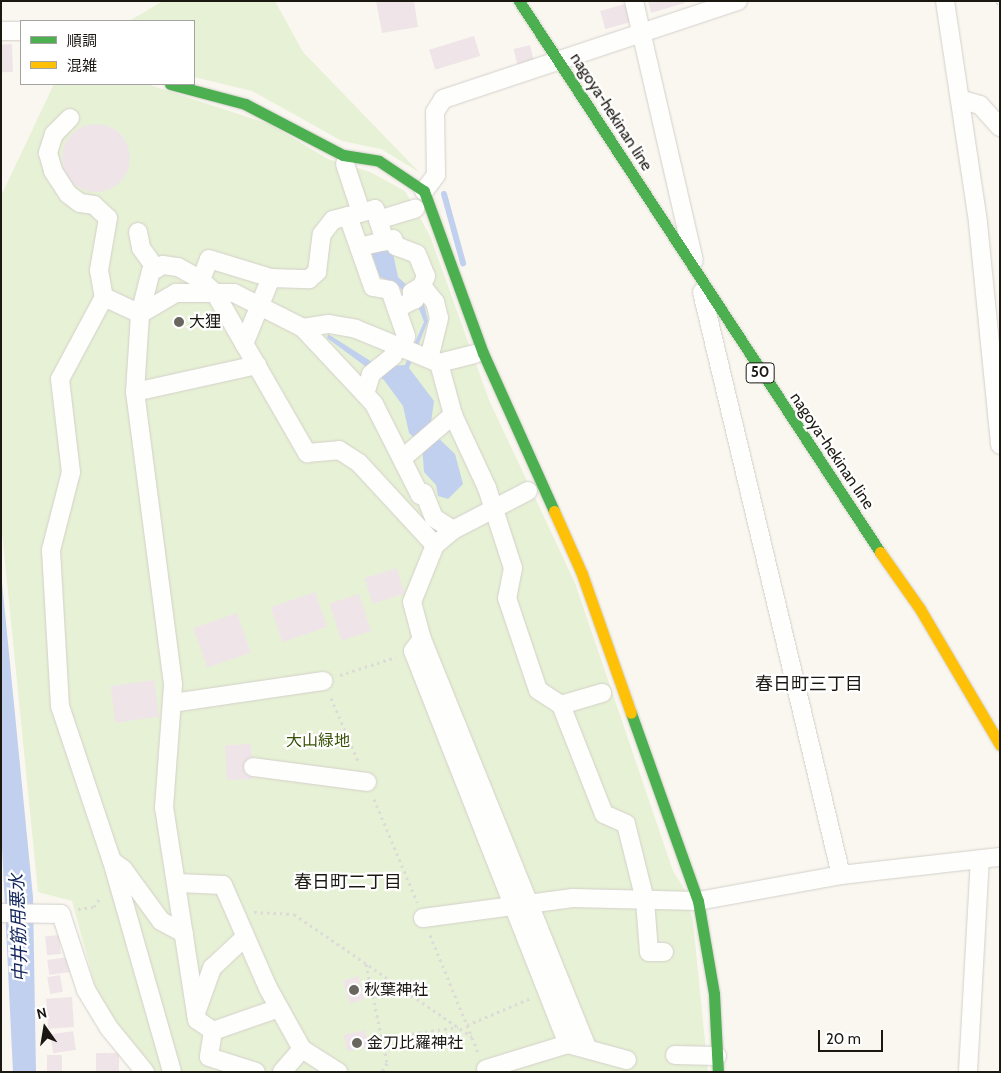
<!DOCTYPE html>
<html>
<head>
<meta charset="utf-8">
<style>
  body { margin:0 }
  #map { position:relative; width:1001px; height:1073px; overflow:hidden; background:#faf7f0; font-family:Cabin,"Noto Sans JP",sans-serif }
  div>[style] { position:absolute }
  .green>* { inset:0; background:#e7f1d5 }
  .water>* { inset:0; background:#c1d0ef }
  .stream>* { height:6px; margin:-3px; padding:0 3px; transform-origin:3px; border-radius:3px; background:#c1d0ef }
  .building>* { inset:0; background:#efe5e9; transform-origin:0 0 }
  .round { border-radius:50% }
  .path>* { height:3px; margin-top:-1.5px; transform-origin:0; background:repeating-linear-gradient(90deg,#dcdbd8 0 2.5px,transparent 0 6.5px) }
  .roads { filter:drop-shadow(0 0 1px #d3d0ca) drop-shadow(0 0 1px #d3d0ca) }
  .street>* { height:18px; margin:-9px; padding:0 9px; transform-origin:9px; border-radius:9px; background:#fefefd }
  .fast>* { height:11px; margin:-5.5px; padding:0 5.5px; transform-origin:5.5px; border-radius:5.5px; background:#4caf50 }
  .slow>* { height:11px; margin:-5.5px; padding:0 5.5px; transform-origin:5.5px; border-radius:5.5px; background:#ffc107 }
  .rail>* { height:5.5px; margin-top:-2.75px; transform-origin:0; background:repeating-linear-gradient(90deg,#fff 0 11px,#cac8c6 0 22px); box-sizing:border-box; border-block:1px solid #cac8c6 }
  .dots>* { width:14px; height:14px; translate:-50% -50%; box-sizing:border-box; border:2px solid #fff; border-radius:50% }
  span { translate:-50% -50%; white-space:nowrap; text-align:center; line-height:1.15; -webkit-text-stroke:4.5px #fff; paint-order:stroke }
  .shield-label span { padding:1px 4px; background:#fff; border:1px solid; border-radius:4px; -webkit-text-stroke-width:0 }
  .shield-label { font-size:15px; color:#1b1812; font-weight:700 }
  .street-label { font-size:16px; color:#1b1812 }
  .poi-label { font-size:16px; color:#1b1812 }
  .left { translate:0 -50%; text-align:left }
  .park-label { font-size:16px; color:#385105 }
  .neighbourhood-label { font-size:18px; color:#1b1812 }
  .water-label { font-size:18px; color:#10255b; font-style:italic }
  .frame { position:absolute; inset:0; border:2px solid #1b1812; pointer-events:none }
  .legend { position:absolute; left:20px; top:20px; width:175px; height:65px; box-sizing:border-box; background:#fff; border:1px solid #a4a3a0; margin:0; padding:6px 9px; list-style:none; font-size:15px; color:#1b1812 }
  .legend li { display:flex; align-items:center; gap:10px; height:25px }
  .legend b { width:25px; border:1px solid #a4a3a0 }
  .north { position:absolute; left:20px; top:1003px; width:50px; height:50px; -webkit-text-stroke:4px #fff; paint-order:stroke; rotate:347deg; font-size:14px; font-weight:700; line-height:20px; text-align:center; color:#1b1812 }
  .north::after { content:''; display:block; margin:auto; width:18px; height:22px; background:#1b1812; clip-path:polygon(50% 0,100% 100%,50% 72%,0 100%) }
  .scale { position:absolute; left:818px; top:1030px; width:65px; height:22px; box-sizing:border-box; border:2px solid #1b1812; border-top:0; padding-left:6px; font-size:15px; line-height:18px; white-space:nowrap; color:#1b1812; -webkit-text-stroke:4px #fff; paint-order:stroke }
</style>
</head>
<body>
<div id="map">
  <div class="green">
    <div style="clip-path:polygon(163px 1px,275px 1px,303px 52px,419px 172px,381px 149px,342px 141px,252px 91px,194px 77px,194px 21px,129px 21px)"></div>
    <div style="clip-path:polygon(54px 84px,147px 84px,269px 124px,328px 159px,370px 172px,405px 191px,430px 236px,489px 400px,575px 583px,673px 871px,685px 890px,693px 921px,708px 1072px,156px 1072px,110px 1016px,95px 986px,72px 901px,38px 892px,1px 522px,1px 196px)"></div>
  </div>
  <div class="water">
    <div style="clip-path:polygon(391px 244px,398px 277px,423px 300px,428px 321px,409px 368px,434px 401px,430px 430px,455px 454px,463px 484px,448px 499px,438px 496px,436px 485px,424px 472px,422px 445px,409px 433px,403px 406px,384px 380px,327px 338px,328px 334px,380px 367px,405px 365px,424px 322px,418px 306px,395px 283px,380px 277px,370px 249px)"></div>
    <div style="clip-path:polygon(1px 572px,33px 897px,36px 1072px,13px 1072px,1px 826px)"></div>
  </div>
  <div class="stream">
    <div style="left:444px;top:194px;width:72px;rotate:74.6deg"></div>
  </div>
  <div class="building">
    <div style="clip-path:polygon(376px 1px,414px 1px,418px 27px,382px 33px)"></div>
    <div style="clip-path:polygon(648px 1px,684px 1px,685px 3px,651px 13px)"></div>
    <div style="left:628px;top:3px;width:19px;height:29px;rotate:74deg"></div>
    <div style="left:474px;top:36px;width:21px;height:47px;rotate:73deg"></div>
    <div style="left:12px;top:44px;width:28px;height:11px;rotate:88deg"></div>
    <div style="left:530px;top:45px;width:16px;height:17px;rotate:76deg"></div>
    <div class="round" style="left:62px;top:124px;width:68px;height:68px"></div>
    <div style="left:397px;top:568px;width:27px;height:34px;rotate:73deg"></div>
    <div style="left:315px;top:592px;width:37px;height:47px;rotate:71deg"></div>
    <div style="left:359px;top:594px;width:39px;height:31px;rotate:72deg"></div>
    <div style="left:237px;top:613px;width:42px;height:46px;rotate:71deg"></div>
    <div style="left:154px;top:680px;width:37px;height:44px;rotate:82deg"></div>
    <div style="left:251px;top:744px;width:35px;height:26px;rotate:87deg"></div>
    <div style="left:59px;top:935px;width:19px;height:14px;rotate:84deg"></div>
    <div style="left:69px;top:957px;width:15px;height:22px;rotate:82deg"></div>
    <div style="left:60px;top:975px;width:17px;height:13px;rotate:80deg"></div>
    <div style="left:358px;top:976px;width:24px;height:16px;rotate:73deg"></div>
    <div style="left:72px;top:997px;width:30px;height:26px;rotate:86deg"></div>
    <div style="left:365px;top:1030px;width:17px;height:22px;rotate:77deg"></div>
    <div style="left:73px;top:1031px;width:19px;height:23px;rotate:81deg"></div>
    <div style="left:96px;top:1053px;width:23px;height:19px"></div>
    <div style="left:47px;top:1055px;width:15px;height:17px"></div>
  </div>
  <div class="path">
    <div style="left:340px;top:675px;width:59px;rotate:-17.8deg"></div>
    <div style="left:331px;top:698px;width:69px;rotate:66.8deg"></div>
    <div style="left:374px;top:799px;width:112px;rotate:67.3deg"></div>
    <div style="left:78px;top:909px;width:16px;rotate:-7deg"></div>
    <div style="left:94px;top:907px;width:13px;rotate:-58deg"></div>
    <div style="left:254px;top:912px;width:40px;rotate:2.9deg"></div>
    <div style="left:294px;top:914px;width:216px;rotate:34.6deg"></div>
    <div style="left:430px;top:935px;width:126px;rotate:67.7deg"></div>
    <div style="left:366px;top:964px;width:101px;rotate:78deg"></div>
    <div style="left:387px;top:1063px;width:10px;rotate:119deg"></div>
    <div style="left:467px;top:1025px;width:69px;rotate:-22.9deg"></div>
    <div style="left:367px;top:1040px;width:92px;rotate:-8.1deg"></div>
  </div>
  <div class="roads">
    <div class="street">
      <div style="left:634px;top:1px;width:266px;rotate:77deg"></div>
      <div style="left:945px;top:1px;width:224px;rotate:81.5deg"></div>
      <div style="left:978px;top:223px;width:223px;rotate:84.3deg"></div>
      <div style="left:1px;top:31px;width:20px"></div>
      <div style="left:960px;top:99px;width:21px;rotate:17deg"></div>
      <div style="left:980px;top:105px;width:30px;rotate:48deg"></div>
      <div style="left:70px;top:118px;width:23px;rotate:135deg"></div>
      <div style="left:54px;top:134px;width:20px;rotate:108deg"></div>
      <div style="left:48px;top:153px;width:19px;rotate:74deg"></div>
      <div style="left:53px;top:171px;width:27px;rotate:57deg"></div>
      <div style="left:68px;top:194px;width:15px;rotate:37deg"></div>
      <div style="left:80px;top:203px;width:14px;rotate:8deg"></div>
      <div style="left:94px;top:205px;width:19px;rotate:43deg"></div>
      <div style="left:108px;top:218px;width:53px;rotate:99.8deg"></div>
      <div style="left:99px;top:270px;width:27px;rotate:80deg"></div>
      <div style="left:104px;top:297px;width:93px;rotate:118.2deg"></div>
      <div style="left:60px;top:379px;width:94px;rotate:83.3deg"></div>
      <div style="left:71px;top:472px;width:81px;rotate:104.4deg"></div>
      <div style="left:51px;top:550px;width:156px;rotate:86.7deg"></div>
      <div style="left:60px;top:706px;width:163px;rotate:71.5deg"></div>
      <div style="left:112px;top:861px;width:219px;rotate:74.1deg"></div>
      <div style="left:345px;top:164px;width:51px;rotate:71.6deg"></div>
      <div style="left:424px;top:191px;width:20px;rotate:-53deg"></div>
      <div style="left:436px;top:175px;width:63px;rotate:-90.9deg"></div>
      <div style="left:435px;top:112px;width:15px;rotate:-58deg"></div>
      <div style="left:443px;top:99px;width:311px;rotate:-18.4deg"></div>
      <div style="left:348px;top:216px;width:75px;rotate:70.6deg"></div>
      <div style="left:373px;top:287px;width:17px;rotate:10deg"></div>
      <div style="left:390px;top:290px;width:49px;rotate:70.8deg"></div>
      <div style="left:406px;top:336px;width:13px;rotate:108deg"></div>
      <div style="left:378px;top:220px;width:39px;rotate:-17deg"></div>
      <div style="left:138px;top:232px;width:16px;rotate:79deg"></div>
      <div style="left:141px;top:248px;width:26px;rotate:54deg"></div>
      <div style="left:359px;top:247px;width:35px;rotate:-13deg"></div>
      <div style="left:393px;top:239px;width:8px;rotate:67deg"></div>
      <div style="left:396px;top:246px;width:22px;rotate:21deg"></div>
      <div style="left:417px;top:254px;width:24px;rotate:68deg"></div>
      <div style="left:426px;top:276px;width:11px;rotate:112deg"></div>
      <div style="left:422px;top:286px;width:12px;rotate:149deg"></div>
      <div style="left:412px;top:292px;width:8px;rotate:67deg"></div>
      <div style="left:415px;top:299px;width:21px;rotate:152deg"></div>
      <div style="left:201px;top:280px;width:22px;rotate:-69deg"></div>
      <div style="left:209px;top:259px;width:65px;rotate:17deg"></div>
      <div style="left:271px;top:278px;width:38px;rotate:2deg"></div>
      <div style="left:309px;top:279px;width:11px;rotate:-41deg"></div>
      <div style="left:317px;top:272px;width:38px;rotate:-83deg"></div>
      <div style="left:322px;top:234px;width:18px;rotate:-52deg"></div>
      <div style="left:333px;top:220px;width:43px;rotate:-14.7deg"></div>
      <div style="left:375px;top:209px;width:34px;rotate:73deg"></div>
      <div style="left:422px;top:286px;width:21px;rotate:51deg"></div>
      <div style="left:435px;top:302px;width:16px;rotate:76deg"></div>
      <div style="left:439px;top:318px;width:42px;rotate:103.7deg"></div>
      <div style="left:702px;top:292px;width:599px;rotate:76.59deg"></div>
      <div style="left:104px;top:297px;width:40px;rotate:25deg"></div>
      <div style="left:140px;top:314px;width:42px;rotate:-30.3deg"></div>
      <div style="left:176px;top:293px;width:58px"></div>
      <div style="left:234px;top:293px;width:77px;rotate:26.9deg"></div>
      <div style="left:303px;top:328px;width:26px;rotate:-9deg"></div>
      <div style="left:329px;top:324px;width:27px;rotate:10deg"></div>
      <div style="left:356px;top:329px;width:90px;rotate:22.3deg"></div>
      <div style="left:439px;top:363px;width:54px;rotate:74.9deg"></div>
      <div style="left:453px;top:415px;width:81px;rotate:65deg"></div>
      <div style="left:487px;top:488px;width:84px;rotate:72deg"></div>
      <div style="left:513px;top:568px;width:31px;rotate:101deg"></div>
      <div style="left:507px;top:598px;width:97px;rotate:71.4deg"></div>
      <div style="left:538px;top:690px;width:27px;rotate:33deg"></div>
      <div style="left:561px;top:705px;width:117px;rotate:68.5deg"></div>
      <div style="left:604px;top:814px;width:24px;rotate:24deg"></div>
      <div style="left:626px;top:824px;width:78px;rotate:76deg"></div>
      <div style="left:645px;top:900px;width:52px;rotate:85.6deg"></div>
      <div style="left:649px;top:952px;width:15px"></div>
      <div style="left:303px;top:328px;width:104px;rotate:46.9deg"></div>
      <div style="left:374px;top:404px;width:102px;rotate:63.2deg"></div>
      <div style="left:420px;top:495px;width:4px;rotate:-27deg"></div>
      <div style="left:424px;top:493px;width:27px;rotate:68deg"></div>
      <div style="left:434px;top:518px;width:22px;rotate:32deg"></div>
      <div style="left:244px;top:344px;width:71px;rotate:-67.8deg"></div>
      <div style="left:439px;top:363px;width:37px;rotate:-14deg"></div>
      <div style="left:135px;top:392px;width:125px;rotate:-12.5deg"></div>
      <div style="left:365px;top:394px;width:21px;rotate:-73deg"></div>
      <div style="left:371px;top:374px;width:28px;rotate:-39deg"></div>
      <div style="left:393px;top:356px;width:11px;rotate:-75deg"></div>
      <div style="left:404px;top:457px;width:65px;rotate:-40.6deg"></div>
      <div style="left:528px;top:491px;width:85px;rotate:152.5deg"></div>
      <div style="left:453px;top:530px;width:23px;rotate:140deg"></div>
      <div style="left:435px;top:545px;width:61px;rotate:112deg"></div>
      <div style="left:412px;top:602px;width:38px;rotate:75deg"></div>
      <div style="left:422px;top:639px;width:15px;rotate:127deg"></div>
      <div style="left:413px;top:651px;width:422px;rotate:68.5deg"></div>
      <div style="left:422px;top:639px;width:442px;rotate:68deg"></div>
      <div style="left:172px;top:703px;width:153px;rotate:-8.3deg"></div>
      <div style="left:561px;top:705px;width:43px;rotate:-16.3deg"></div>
      <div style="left:253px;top:767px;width:115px;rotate:7.5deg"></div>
      <div style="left:112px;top:861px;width:14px;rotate:36deg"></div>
      <div style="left:123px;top:869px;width:64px;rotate:53.8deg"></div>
      <div style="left:161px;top:921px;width:26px;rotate:28deg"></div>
      <div style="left:178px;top:883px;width:45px;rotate:2.5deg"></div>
      <div style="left:223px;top:885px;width:112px;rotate:66.4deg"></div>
      <div style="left:268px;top:988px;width:70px;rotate:60.9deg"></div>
      <div style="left:302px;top:1049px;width:43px;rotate:32.6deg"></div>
      <div style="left:1px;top:913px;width:60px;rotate:1deg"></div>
      <div style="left:61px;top:914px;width:80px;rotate:71.8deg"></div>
      <div style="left:86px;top:990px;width:44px;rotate:58.8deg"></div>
      <div style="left:109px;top:1028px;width:57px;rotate:50.7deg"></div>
      <div style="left:423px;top:918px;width:151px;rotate:-7.6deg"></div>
      <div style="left:573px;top:898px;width:125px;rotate:1.4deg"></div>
      <div style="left:698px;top:901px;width:145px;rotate:-10.3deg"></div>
      <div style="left:841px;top:875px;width:160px;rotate:-6.5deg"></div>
      <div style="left:279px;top:1008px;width:70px;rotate:160.8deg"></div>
      <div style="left:213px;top:1031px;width:19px;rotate:-145deg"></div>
      <div style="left:197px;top:1020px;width:215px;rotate:-98.8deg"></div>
      <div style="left:164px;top:808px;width:124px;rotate:-85.8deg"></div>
      <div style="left:173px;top:684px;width:294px;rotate:-97.4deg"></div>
      <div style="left:135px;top:392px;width:78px;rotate:-86.3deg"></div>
      <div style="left:140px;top:314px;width:44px;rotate:-75.7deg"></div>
      <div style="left:151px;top:271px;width:13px;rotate:-27deg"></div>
      <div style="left:163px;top:265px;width:15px;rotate:8deg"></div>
      <div style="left:178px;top:267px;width:26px;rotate:29deg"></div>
      <div style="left:201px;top:280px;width:19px;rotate:43deg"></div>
      <div style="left:215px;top:293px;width:185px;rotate:60.1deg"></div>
      <div style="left:307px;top:453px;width:32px;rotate:-5deg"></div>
      <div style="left:339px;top:450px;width:24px;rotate:33deg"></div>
      <div style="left:359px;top:463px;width:112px;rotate:47.2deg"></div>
      <div style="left:197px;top:1010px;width:45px;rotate:-70.3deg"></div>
      <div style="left:212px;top:968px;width:45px;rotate:-43.2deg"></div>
      <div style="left:213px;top:1031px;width:26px;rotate:99deg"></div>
      <div style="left:209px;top:1057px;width:49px;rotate:17.7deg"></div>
      <div style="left:675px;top:1055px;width:42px;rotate:1.4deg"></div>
      <div style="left:486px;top:1069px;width:86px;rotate:-17deg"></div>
      <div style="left:568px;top:1044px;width:61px;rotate:15.2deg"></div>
      <div style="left:282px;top:1072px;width:30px;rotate:-49deg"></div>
      <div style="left:968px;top:1072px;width:213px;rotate:-86.8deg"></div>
    </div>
    <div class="fast">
      <div style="left:519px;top:1px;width:659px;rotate:56.77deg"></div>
      <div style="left:170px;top:84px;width:78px;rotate:14.9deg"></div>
      <div style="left:245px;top:104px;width:110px;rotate:27.5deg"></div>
      <div style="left:343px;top:155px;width:36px;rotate:9deg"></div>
      <div style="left:379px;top:161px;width:54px;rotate:33.7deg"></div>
      <div style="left:424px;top:191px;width:172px;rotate:70deg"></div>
      <div style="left:483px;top:353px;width:173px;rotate:65.8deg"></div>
      <div style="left:631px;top:713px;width:200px;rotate:70.4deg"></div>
      <div style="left:698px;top:901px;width:94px;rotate:80.2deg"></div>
      <div style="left:714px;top:994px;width:78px;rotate:87.1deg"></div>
    </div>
    <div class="slow">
      <div style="left:554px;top:511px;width:69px;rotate:66deg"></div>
      <div style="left:582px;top:574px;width:147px;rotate:70.6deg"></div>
      <div style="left:880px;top:552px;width:70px;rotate:54.9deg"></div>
      <div style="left:920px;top:609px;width:158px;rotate:59.5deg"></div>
    </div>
  </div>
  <div class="rail">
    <div style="left:998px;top:1px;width:3px;rotate:45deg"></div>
  </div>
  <div class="dots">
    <div style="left:179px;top:322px;background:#696660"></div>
    <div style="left:354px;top:990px;background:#696660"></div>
    <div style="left:357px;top:1043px;background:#696660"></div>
  </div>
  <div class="shield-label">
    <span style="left:760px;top:373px">50</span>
  </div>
  <div class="street-label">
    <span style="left:611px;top:112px;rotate:57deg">nagoya-hekinan line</span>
    <span style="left:832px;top:451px;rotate:56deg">nagoya-hekinan line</span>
  </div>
  <div class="poi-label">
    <span class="left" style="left:189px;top:322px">大狸</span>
    <span class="left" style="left:364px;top:990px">秋葉神社</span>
    <span class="left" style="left:367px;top:1043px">金刀比羅神社</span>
  </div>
  <div class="park-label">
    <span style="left:318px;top:741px">大山緑地</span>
  </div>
  <div class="neighbourhood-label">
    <span style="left:809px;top:684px">春日町三丁目</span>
    <span style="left:348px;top:882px">春日町二丁目</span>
  </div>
  <div class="water-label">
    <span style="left:19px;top:928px;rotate:-92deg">中井筋用悪水</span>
  </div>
  <div class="frame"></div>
  <ul class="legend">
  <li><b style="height:6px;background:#4caf50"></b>順調</li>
  <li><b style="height:6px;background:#ffc107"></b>混雑</li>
  </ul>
  <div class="north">N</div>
  <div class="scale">20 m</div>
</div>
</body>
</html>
